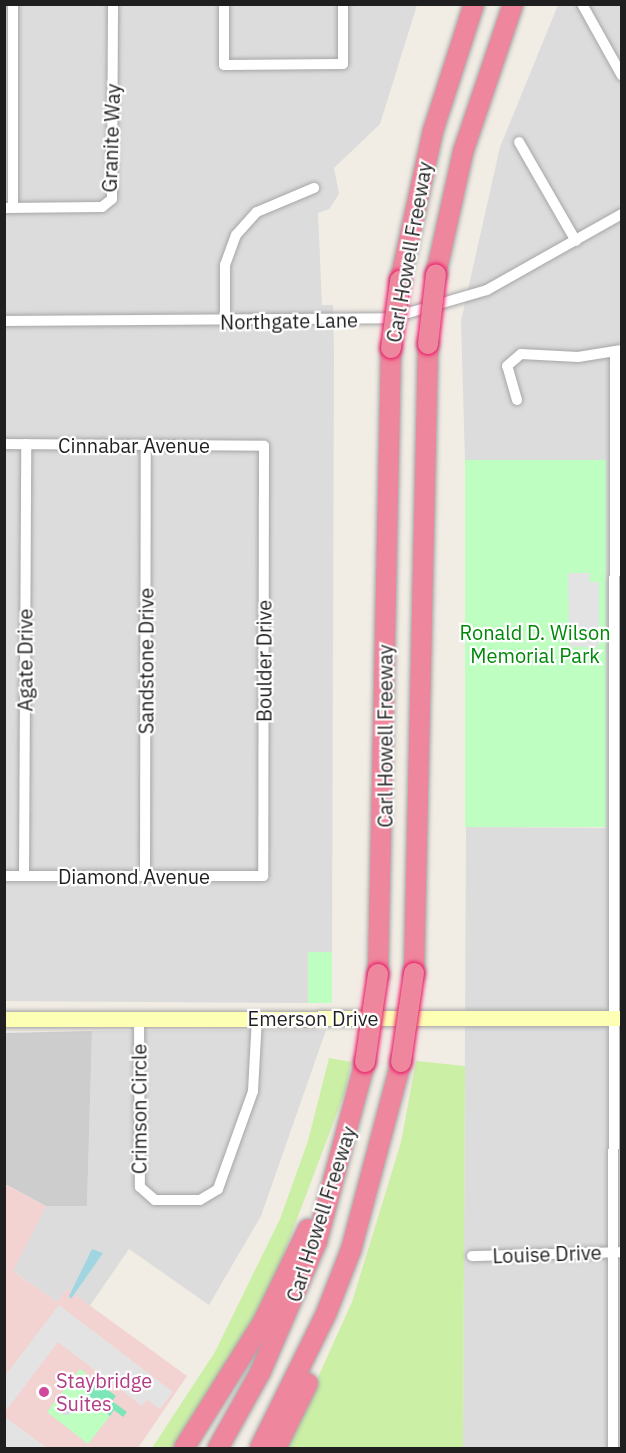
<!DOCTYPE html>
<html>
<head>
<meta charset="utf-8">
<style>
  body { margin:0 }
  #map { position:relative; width:626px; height:1453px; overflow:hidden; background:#f1ece4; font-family:"IBM Plex Sans",sans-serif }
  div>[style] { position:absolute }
  .residential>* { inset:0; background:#dddcdc }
  .commercial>* { inset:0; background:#f3d2d2 }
  .religious>* { inset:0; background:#cdcdcd }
  .grass>* { inset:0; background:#ccefa6 }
  .park>* { inset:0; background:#befec1; transform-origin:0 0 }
  .pitch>* { inset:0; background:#7ce6b9 }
  .parking>* { inset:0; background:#e3e3e3 }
  .plaza>* { inset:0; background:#d8d9e6 }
  .round { border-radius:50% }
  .water>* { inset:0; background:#a1d5e2 }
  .roads { filter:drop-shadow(0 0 2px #a6a6a6) drop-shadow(0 0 2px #a6a6a6) }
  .street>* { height:10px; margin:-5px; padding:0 5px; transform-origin:5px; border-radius:5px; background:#fff }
  .secondary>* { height:15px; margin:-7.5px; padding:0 7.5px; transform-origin:7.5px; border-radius:7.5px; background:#fdffb4 }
  .highway>* { height:20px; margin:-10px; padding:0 10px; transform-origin:10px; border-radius:10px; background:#ee869d }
  .bridges { filter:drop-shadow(0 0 2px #ea1666) drop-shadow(0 0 2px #ea1666) }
  .highway-bridge>* { height:20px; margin:-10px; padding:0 10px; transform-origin:10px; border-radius:10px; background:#ee869d }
  .dots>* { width:16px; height:16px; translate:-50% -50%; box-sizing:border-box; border:3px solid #fff; border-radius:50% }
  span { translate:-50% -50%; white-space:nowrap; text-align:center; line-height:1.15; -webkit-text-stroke:4.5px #fff; paint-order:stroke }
  .street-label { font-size:20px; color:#1f1f1f }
  .park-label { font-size:20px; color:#028809 }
  .hotel-label { font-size:20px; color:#b23c85 }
  .left { translate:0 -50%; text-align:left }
  .frame { position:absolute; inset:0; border:6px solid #1f1f1f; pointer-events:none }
</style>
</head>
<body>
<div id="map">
  <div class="residential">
    <div style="clip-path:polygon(5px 5px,417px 5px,380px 124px,334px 168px,339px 194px,329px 209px,318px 213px,322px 305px,333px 305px,334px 351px,332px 952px,308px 952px,308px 1003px,5px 1001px)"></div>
    <div style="clip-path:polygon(558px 5px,621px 5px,621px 1448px,463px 1448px,466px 827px,606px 828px,606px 461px,465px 460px,461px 321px,500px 147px)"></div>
    <div style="clip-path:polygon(326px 1030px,261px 1216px,209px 1305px,129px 1249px,89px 1307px,67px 1289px,57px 1302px,12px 1270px,46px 1206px,87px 1205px,92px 1031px)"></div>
  </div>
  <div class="commercial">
    <div style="clip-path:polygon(4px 1184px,46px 1206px,13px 1271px,57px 1302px,67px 1289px,187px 1376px,138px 1448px,5px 1448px)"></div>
  </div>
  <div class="religious">
    <div style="clip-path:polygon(92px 1031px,87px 1206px,46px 1206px,5px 1184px,5px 1033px)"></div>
  </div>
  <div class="grass">
    <div style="clip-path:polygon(329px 1058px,351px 1062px,345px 1092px,275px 1277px,238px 1347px,172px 1448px,152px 1448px,215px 1352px,280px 1219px,308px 1141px)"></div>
    <div style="clip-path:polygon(416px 1061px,465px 1066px,463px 1448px,286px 1448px,352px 1302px,401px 1142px)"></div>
  </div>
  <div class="park">
    <div style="left:465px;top:460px;width:141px;height:367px"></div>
    <div style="left:308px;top:952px;width:24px;height:51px"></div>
    <div style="clip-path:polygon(80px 1369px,94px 1380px,86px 1398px,110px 1416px,88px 1444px,47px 1412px)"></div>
  </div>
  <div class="pitch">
    <div style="clip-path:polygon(94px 1380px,116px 1396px,112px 1401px,127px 1412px,123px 1417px,114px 1410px,110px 1416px,86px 1398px)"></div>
  </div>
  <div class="parking">
    <div style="clip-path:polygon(568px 573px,590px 573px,590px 582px,599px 582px,599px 647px,569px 647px)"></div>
    <div style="clip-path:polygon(59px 1305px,173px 1392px,160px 1409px,147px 1400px,142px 1406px,58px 1342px,5px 1412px,5px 1376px)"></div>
    <div style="clip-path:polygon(4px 1417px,5px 1417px,47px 1448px,5px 1448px)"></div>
  </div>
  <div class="plaza">
    <div class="round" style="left:59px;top:1401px;width:14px;height:14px"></div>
  </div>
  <div class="water">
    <div style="clip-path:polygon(92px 1249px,103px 1253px,71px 1299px,69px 1296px)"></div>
  </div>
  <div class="roads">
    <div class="street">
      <div style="left:13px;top:4px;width:204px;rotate:90deg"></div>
      <div style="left:224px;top:4px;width:61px;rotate:90deg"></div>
      <div style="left:224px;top:65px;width:119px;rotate:-0.5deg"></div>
      <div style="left:343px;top:64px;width:60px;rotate:-90deg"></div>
      <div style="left:582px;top:4px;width:82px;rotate:60.9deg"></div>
      <div style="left:519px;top:142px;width:114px;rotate:60.1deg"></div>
      <div style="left:4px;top:208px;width:98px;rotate:-0.6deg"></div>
      <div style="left:102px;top:207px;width:13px;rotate:-39deg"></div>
      <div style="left:112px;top:199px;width:195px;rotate:-89.7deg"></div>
      <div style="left:4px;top:321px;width:387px;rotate:-0.4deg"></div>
      <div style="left:391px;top:318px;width:100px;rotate:-16.3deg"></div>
      <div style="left:487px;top:290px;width:155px;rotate:-29.4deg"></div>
      <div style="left:225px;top:322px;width:57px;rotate:-90deg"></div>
      <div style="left:225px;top:265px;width:32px;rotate:-70deg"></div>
      <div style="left:236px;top:235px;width:31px;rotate:-48deg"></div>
      <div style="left:257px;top:212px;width:62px;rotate:-22.8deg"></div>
      <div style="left:517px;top:400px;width:35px;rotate:-106deg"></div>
      <div style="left:507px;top:366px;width:18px;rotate:-41deg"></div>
      <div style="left:521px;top:354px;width:57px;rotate:3deg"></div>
      <div style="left:578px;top:357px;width:44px;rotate:-9.2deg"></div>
      <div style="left:4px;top:444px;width:260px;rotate:0.4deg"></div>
      <div style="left:264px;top:446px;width:430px;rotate:90.1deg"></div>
      <div style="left:263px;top:876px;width:259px;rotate:180deg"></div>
      <div style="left:24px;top:876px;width:432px;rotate:-89.7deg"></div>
      <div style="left:145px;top:876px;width:430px;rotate:-89.9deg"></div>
      <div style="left:139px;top:1018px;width:169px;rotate:89.7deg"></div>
      <div style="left:140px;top:1187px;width:20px;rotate:41deg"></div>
      <div style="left:155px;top:1200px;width:45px"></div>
      <div style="left:200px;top:1200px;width:21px;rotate:-31deg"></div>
      <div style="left:218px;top:1189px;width:104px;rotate:-70.3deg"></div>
      <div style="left:253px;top:1091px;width:73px;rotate:-86.9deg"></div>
      <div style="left:472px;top:1256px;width:150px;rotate:-1.5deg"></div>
      <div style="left:613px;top:1448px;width:1097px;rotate:-89.9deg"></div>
    </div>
    <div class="secondary">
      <div style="left:4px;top:1019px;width:618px;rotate:-0.09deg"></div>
    </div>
    <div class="highway">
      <div style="left:436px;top:274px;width:125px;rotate:-77.5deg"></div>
      <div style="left:463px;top:152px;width:156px;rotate:-71.3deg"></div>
      <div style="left:400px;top:281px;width:154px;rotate:-77.6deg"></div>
      <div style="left:433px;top:131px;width:133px;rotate:-72.1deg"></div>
      <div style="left:414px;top:973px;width:629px;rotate:-88.72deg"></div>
      <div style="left:378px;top:974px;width:626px;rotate:-88.81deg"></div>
      <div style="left:184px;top:1448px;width:149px;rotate:-57.9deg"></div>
      <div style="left:263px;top:1322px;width:103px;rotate:-64.2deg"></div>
      <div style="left:218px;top:1448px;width:86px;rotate:-60.8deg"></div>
      <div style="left:260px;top:1373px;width:144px;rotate:-66.6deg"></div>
      <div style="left:317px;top:1241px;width:185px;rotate:-75deg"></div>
      <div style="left:260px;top:1448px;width:149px;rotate:-63.8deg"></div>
      <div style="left:326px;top:1314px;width:69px;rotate:-68.7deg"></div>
      <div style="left:351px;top:1250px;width:195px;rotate:-75.1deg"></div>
      <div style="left:276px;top:1448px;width:72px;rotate:-63.8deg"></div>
    </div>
  </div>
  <div class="bridges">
    <div class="highway-bridge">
      <div style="left:428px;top:344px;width:70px;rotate:-83.5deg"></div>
      <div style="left:391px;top:348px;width:68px;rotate:-82.3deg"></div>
      <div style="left:365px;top:1062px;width:89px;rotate:-81.6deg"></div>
      <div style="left:401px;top:1062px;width:90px;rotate:-81.7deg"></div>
    </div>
  </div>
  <div class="dots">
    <div style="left:44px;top:1392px;background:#d1479c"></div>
  </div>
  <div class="street-label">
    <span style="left:111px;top:138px;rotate:-88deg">Granite Way</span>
    <span style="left:409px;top:252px;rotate:-80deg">Carl Howell Freeway</span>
    <span style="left:289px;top:321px;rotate:-1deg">Northgate Lane</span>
    <span style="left:134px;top:445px">Cinnabar Avenue</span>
    <span style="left:25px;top:660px;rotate:-90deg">Agate Drive</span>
    <span style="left:146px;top:661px;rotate:-90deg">Sandstone Drive</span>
    <span style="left:264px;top:661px;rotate:-90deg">Boulder Drive</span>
    <span style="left:385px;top:736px;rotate:-90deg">Carl Howell Freeway</span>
    <span style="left:134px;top:876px">Diamond Avenue</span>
    <span style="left:313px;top:1018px">Emerson Drive</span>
    <span style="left:139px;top:1109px;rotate:-90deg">Crimson Circle</span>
    <span style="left:321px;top:1214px;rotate:-72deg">Carl Howell Freeway</span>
    <span style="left:547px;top:1254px;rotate:-2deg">Louise Drive</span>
  </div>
  <div class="park-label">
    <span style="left:535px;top:644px">Ronald D. Wilson<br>Memorial Park</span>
  </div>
  <div class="hotel-label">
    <span class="left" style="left:56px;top:1392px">Staybridge<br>Suites</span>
  </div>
  <div class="frame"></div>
</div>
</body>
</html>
